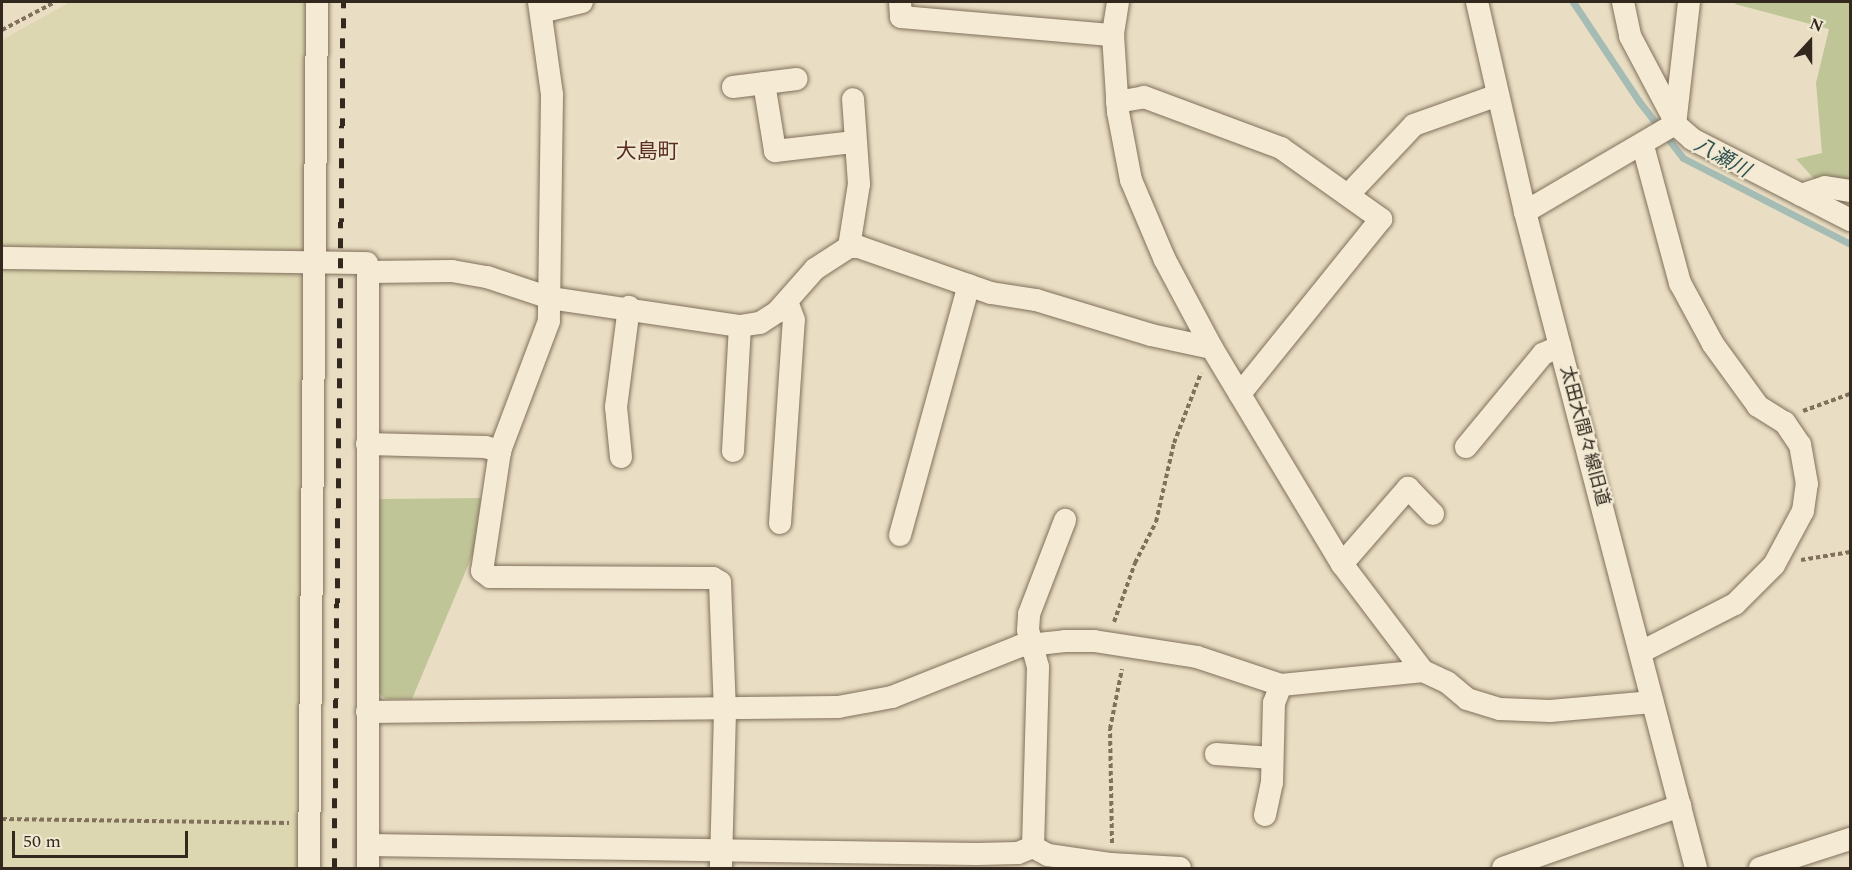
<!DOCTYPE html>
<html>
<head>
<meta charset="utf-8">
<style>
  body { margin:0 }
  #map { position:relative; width:1852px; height:870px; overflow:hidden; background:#e9dec3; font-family:Spectral,"Noto Sans JP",serif }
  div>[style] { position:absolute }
  .farmland>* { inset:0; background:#ddd7b1 }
  .green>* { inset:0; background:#c0c598 }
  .stream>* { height:7px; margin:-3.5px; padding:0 3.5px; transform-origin:3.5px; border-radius:3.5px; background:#a5bcb5 }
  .path>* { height:4px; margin-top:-2px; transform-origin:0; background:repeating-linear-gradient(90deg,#81705c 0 4.5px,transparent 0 7.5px) }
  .roads { filter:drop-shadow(0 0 2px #81705c) drop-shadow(0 0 2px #81705c) }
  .minor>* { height:22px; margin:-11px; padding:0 11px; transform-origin:11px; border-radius:11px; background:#f5ebd5 }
  .rail>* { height:4.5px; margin-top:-2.25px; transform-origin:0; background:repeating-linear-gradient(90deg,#32281e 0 10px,transparent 0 20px) }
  span { translate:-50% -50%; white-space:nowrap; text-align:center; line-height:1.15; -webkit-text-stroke:4.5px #f1e8d2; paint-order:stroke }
  .street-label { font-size:18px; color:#32281e }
  .water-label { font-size:20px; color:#2f514f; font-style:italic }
  .quarter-label { font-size:21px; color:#5a2e22 }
  .frame { position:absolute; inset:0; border:3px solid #32281e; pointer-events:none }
  .north { position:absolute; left:1780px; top:12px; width:60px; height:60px; -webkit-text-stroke:4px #f1e8d2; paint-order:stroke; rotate:21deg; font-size:16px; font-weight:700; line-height:24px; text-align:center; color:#32281e }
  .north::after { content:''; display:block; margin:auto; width:21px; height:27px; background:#32281e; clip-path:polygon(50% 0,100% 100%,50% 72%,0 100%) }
  .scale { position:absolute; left:12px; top:831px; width:176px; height:27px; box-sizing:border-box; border:3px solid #32281e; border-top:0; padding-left:8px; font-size:18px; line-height:21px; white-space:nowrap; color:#32281e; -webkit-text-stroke:4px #f1e8d2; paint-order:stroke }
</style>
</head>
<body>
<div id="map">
  <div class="farmland">
    <div style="clip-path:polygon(70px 2px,309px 2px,309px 236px,302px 250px,294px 254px,2px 251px,2px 40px)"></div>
    <div style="clip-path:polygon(2px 266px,292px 268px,307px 283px,299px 868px,2px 868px)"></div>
  </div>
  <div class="green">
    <div style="clip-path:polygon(1737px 2px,1850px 2px,1850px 184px,1818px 183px,1796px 159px,1822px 153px,1816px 83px,1829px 29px,1735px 4px)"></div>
    <div style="clip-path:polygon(481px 498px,475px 549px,412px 699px,386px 699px,376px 691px,379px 499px)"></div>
  </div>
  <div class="stream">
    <div style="left:1573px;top:2px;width:118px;rotate:56.4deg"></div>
    <div style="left:1638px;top:100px;width:73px;rotate:52.2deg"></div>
    <div style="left:1683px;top:158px;width:188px;rotate:27.2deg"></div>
  </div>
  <div class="path">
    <div style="left:2px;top:30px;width:60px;rotate:-27.8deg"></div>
    <div style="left:1803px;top:411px;width:50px;rotate:-19.9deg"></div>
    <div style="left:1801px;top:560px;width:50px;rotate:-9.3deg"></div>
    <div style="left:1114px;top:622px;width:63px;rotate:-70.4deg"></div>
    <div style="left:1135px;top:563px;width:46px;rotate:-62.9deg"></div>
    <div style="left:1156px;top:522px;width:81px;rotate:-77.2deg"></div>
    <div style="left:1174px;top:443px;width:75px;rotate:-68.9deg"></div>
    <div style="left:2px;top:819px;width:287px;rotate:0.8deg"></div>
    <div style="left:1112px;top:843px;width:114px;rotate:-91deg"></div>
    <div style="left:1110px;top:729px;width:61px;rotate:-78.7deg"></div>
  </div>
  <div class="roads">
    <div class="minor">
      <div style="left:539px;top:2px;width:94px;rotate:82deg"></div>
      <div style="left:552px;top:95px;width:226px;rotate:90.8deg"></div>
      <div style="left:549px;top:321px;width:139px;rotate:110.7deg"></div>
      <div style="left:500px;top:451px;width:121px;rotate:98.5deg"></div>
      <div style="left:482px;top:571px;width:10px;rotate:37deg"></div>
      <div style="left:490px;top:577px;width:12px"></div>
      <div style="left:502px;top:577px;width:211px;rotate:0.3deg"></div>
      <div style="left:713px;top:578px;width:8px;rotate:30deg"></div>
      <div style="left:720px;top:582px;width:129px;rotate:87.8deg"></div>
      <div style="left:725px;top:711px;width:157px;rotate:91.5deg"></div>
      <div style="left:900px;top:2px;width:15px;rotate:86deg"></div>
      <div style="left:901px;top:17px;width:213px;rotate:4.9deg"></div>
      <div style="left:1118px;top:2px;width:33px;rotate:99deg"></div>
      <div style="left:1113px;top:35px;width:77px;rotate:86.3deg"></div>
      <div style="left:1118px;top:112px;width:69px;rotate:79.2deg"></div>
      <div style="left:1131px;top:180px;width:87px;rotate:67deg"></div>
      <div style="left:1165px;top:260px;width:100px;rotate:61.9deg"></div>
      <div style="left:1212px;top:348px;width:252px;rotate:59deg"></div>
      <div style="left:1342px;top:564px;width:134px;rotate:52.9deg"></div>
      <div style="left:1477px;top:2px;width:215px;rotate:77.1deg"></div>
      <div style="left:1525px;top:212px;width:678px;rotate:75.39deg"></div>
      <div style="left:1623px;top:2px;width:35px;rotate:78deg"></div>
      <div style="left:1630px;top:36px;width:94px;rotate:62.1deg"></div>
      <div style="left:1689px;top:2px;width:123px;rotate:96.5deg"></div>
      <div style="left:1675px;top:124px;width:23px;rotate:41deg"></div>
      <div style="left:1692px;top:139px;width:178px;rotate:27.1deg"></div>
      <div style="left:541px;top:12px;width:42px;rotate:-13.7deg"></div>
      <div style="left:764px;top:83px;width:69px;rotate:80.8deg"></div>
      <div style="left:775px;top:151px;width:80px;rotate:-6.5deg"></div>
      <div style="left:733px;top:87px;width:64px;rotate:-7.2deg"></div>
      <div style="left:1117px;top:102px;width:27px;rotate:-10deg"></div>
      <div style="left:1144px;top:97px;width:146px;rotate:20.4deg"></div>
      <div style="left:1281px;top:148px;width:123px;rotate:35.4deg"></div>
      <div style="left:1381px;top:219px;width:225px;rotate:128.9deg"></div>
      <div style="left:1348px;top:195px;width:96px;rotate:-46.7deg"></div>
      <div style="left:1414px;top:125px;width:89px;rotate:-19.7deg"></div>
      <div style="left:1801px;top:195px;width:25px;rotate:-18deg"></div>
      <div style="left:1825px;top:187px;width:25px;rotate:9deg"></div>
      <div style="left:1525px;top:212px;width:174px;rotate:-30.4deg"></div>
      <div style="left:849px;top:247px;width:64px;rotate:-81deg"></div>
      <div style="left:859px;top:184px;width:85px;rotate:-94deg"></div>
      <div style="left:2px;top:258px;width:365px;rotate:0.8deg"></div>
      <div style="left:367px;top:444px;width:118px;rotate:1.5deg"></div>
      <div style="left:485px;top:447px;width:16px;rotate:15deg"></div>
      <div style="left:1466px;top:447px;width:121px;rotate:-50.4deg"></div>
      <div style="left:1543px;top:354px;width:19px;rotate:-25deg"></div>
      <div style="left:733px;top:451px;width:125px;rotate:-86.8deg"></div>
      <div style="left:621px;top:457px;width:50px;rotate:-95.7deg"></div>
      <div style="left:616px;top:407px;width:101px;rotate:-82.6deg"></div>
      <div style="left:780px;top:523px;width:203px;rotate:-86.1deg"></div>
      <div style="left:794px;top:320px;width:19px;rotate:-111deg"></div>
      <div style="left:900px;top:535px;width:259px;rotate:-74.6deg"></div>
      <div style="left:1342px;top:564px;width:101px;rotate:-49deg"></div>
      <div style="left:1408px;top:488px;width:36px;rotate:46deg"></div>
      <div style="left:1641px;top:652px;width:106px;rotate:-27.1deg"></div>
      <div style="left:1735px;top:604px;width:55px;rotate:-45deg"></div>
      <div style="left:1774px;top:565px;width:61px;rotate:-61.8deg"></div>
      <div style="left:1803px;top:511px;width:27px;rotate:-82deg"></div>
      <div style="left:1807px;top:484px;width:40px;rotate:-100deg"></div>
      <div style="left:1800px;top:445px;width:27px;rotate:-124deg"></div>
      <div style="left:1785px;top:423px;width:32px;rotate:-148deg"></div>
      <div style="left:1758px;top:406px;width:77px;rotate:-126deg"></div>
      <div style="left:1713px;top:344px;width:69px;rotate:-118.4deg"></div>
      <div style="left:1680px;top:283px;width:142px;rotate:-105.1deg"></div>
      <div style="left:367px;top:712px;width:471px;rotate:-0.6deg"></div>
      <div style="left:838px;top:707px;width:55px;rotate:-10.5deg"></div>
      <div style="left:892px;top:697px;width:138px;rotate:-21.7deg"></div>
      <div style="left:1020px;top:646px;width:45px;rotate:-6.3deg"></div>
      <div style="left:1065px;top:641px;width:29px"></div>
      <div style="left:1094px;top:641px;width:104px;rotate:8.8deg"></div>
      <div style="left:1197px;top:657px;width:89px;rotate:18.4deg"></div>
      <div style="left:1281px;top:685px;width:143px;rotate:-5.6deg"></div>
      <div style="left:1423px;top:671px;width:26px;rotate:25deg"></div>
      <div style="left:1447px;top:682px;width:26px;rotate:40deg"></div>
      <div style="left:1467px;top:699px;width:34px;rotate:17deg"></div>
      <div style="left:1500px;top:709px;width:50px;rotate:2.3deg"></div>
      <div style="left:1550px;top:711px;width:103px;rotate:-5deg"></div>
      <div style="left:1216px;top:754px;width:56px;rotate:4.1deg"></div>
      <div style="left:1265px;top:815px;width:33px;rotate:-78deg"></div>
      <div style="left:1272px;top:783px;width:80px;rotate:-88.6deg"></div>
      <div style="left:1274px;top:703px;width:19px;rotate:-69deg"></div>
      <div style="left:368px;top:845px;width:609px;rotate:0.85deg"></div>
      <div style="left:977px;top:854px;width:41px;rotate:-1.4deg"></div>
      <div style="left:1018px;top:853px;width:16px;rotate:-22deg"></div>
      <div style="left:1033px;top:847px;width:17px;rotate:28deg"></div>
      <div style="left:1048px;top:855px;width:64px;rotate:8.1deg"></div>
      <div style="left:1111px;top:864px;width:69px;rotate:3.3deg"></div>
      <div style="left:1033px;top:847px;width:180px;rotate:-88.4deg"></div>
      <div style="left:1038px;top:667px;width:38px;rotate:-105deg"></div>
      <div style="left:1028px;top:630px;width:16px;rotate:-86deg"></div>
      <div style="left:1029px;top:614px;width:101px;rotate:-69deg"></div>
      <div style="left:309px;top:868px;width:866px;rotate:-89.47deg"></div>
      <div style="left:368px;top:868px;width:596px;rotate:-90deg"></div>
      <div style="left:368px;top:272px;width:84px;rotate:-0.7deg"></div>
      <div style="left:452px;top:271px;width:36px;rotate:10deg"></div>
      <div style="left:487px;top:277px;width:66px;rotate:18.4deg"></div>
      <div style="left:550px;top:298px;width:192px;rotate:8.4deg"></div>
      <div style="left:740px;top:326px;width:20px;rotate:-9deg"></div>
      <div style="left:760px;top:323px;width:20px;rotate:-33deg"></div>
      <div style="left:777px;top:312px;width:57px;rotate:-48.5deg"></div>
      <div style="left:815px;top:269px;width:40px;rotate:-32.9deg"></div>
      <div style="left:849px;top:247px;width:10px"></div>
      <div style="left:859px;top:247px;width:140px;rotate:19.2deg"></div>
      <div style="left:991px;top:293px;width:46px;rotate:8.8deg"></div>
      <div style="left:1036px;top:300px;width:120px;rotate:16.9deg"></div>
      <div style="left:1151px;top:335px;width:62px;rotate:12deg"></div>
      <div style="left:1503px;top:868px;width:188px;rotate:-19.3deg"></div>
      <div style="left:1760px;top:868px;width:95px;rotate:-17.9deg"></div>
    </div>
  </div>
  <div class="rail">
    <div style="left:334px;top:868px;width:866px;rotate:-89.4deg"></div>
  </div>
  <div class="street-label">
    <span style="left:1584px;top:436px;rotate:75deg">太田大間々線旧道</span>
  </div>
  <div class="water-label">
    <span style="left:1722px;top:158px;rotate:29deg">八瀬川</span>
  </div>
  <div class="quarter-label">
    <span style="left:647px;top:152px">大島町</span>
  </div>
  <div class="frame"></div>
  <div class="north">N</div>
  <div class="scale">50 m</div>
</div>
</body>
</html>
